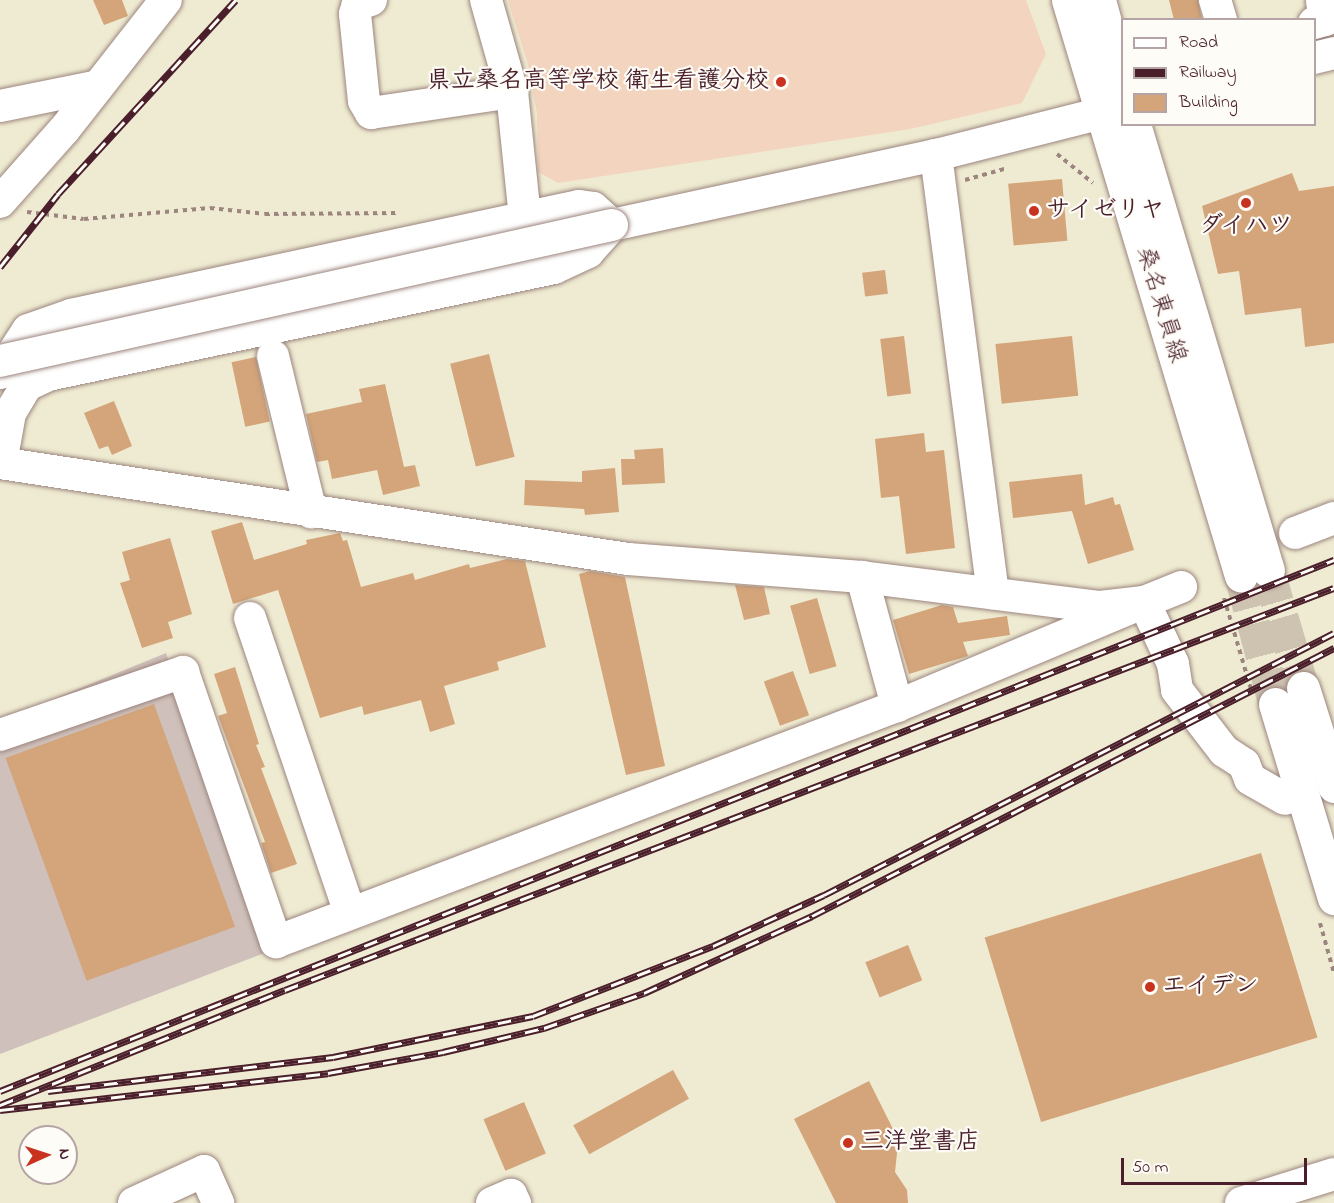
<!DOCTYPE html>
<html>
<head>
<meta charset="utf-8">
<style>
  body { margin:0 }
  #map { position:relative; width:1334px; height:1203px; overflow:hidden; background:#efebd2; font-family:"Indie Flower","Klee One",sans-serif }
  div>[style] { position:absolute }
  .built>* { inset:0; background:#f3d4bf }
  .industrial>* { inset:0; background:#cfc0bb }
  .building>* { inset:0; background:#d4a47a; transform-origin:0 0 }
  .major-tunnel>* { height:33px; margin-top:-16.5px; transform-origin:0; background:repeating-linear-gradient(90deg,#cec2b1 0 33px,transparent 0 49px) }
  .path>* { height:4px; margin-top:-2px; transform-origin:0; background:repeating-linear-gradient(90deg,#9c857e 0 4.5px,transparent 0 9px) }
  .roads { filter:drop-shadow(0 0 2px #9c857e) drop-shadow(0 0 2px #9c857e) }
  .minor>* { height:32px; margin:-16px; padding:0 16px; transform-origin:16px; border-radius:16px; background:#fff }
  .major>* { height:33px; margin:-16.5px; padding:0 16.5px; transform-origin:16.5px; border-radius:16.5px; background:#fff }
  .rail>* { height:7px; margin-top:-3.5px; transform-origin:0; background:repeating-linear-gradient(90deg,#fdfcf7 0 14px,#4a1f2b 0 28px); box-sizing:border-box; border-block:2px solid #4a1f2b }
  .bridges { filter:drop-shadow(0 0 2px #9c857e) drop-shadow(0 0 2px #9c857e) }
  .minor-bridge>* { height:32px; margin:-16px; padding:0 16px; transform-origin:16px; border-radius:16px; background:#fff }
  .dots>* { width:16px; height:16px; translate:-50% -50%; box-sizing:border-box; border:3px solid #fdfcf7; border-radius:50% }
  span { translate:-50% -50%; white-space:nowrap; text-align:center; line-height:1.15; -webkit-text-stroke:4.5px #fdfcf7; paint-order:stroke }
  .poi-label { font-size:24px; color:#4a1f2b; font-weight:700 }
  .right { translate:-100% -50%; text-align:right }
  .left { translate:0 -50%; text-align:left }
  .street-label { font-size:24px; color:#4a1f2b }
  .legend { position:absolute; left:1121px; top:18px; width:195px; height:108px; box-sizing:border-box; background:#fdfcf7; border:2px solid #b5a4a5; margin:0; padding:8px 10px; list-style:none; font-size:18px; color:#4a1f2b }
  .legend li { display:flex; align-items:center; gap:12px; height:30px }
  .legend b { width:30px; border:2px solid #b5a4a5 }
  .north { position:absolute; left:18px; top:1125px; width:60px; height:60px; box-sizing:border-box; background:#fdfcf7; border:2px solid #b5a4a5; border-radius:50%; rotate:87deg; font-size:16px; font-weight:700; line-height:24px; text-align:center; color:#4a1f2b }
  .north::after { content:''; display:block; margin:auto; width:21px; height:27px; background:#c8321e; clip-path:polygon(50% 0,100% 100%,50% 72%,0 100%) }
  .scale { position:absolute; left:1121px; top:1158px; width:186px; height:27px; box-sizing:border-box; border:3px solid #4a1f2b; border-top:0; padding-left:8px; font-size:18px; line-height:21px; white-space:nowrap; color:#4a1f2b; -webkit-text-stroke:4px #fdfcf7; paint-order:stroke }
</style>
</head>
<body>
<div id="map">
  <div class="built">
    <div style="clip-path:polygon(508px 0,1026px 0,1046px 54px,1022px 103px,910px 129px,558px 183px,538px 172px,537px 113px,527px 61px)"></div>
  </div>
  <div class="industrial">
    <div style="clip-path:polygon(166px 653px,267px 952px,0 1054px,0 721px)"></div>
  </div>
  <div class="building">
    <div style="clip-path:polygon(93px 0,122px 0,128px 16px,104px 25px)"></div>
    <div style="clip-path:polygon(1169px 0,1198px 0,1202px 20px,1174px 20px)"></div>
    <div style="clip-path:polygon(1292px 173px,1299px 191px,1334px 186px,1334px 343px,1305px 347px,1301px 308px,1245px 315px,1239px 271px,1218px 274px,1202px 206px)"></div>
    <div style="left:1062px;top:179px;width:62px;height:54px;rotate:85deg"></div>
    <div style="left:885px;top:270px;width:24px;height:23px;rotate:83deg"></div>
    <div style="left:904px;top:336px;width:58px;height:24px;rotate:83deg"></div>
    <div style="left:1072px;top:336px;width:60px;height:77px;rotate:84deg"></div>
    <div style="left:489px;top:354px;width:106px;height:40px;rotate:76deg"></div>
    <div style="left:256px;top:357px;width:66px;height:25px;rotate:78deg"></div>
    <div style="clip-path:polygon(385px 384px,404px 467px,415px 465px,420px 486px,383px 495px,377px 470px,332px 479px,328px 460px,317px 462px,306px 414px,362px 402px,359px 389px)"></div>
    <div style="clip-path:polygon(114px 401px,132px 446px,112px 455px,108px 446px,99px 449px,84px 413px)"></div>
    <div style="clip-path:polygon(924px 433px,926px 452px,944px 450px,955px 548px,906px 554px,899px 496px,881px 498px,875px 439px)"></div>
    <div style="clip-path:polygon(663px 448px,665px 483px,622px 485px,621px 459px,635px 459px,634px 450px)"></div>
    <div style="clip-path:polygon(615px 468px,619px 512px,585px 515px,584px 509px,524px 505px,525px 480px,582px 482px,582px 471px)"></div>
    <div style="clip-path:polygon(1082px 474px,1085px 505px,1113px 497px,1115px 505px,1120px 504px,1134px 550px,1088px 564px,1072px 511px,1013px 518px,1009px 482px)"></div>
    <div style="clip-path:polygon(242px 522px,254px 560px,307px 544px,306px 540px,340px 533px,343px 541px,347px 540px,361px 587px,413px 573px,415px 580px,469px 564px,470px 568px,507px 559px,525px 561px,546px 647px,497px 662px,499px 670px,444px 686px,455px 724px,430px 732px,421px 700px,364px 715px,362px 706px,320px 718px,278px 590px,233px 604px,211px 531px)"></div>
    <div style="clip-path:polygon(170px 538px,192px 614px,168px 622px,173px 638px,142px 648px,120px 583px,130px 580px,122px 552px)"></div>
    <div style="clip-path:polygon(590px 571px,625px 577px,665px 766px,626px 775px,579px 574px)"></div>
    <div style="clip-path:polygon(735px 585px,764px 587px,770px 614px,744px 620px)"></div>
    <div style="left:817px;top:598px;width:71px;height:28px;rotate:74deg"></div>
    <div style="clip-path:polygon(942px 605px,953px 607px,958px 623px,1007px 616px,1010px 635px,963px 642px,968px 656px,909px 674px,893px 620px)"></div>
    <div style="clip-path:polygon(235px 667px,259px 744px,256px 745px,265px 767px,261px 768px,297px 864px,271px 873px,261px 843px,265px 842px,218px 716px,227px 713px,214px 674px)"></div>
    <div style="left:793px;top:671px;width:47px;height:31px;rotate:70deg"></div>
    <div style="left:154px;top:704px;width:237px;height:158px;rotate:70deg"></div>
    <div style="left:1261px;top:853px;width:193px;height:289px;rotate:73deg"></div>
    <div style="left:908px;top:945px;width:38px;height:46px;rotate:68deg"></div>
    <div style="left:673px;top:1070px;width:33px;height:114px;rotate:61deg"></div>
    <div style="clip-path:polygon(869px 1081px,896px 1135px,891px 1138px,897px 1153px,895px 1172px,907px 1190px,908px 1203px,836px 1203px,794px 1119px)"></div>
    <div style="left:524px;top:1102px;width:56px;height:44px;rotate:67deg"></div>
  </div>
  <div class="major-tunnel">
    <div style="left:1268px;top:570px;width:123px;rotate:73.5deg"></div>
    <div style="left:1241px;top:576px;width:132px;rotate:75.1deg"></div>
  </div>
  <div class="path">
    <div style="left:1057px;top:154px;width:46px;rotate:38.9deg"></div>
    <div style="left:965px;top:180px;width:41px;rotate:-15.8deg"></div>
    <div style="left:27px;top:212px;width:57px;rotate:7deg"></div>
    <div style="left:84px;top:219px;width:126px;rotate:-5deg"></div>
    <div style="left:210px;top:208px;width:55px;rotate:6.2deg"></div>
    <div style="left:265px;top:214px;width:134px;rotate:-0.4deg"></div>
    <div style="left:1224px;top:598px;width:95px;rotate:73.5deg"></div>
    <div style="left:1320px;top:923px;width:52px;rotate:74.4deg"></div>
  </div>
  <div class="roads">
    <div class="minor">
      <div style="left:371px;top:0;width:14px;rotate:163deg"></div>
      <div style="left:358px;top:4px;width:10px;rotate:107deg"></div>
      <div style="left:355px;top:14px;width:87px;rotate:84.1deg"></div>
      <div style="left:364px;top:101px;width:14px;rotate:60deg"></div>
      <div style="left:371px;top:113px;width:143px;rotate:-8.5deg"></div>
      <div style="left:486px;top:0;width:96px;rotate:74.2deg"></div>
      <div style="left:512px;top:92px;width:127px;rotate:84.1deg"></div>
      <div style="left:1215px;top:0;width:21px;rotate:73deg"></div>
      <div style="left:1314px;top:23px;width:11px;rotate:-15deg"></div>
      <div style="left:1325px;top:20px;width:20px;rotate:-99deg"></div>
      <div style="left:1314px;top:58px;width:21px;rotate:-14deg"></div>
      <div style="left:0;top:106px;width:100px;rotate:-11.5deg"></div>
      <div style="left:936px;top:155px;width:442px;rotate:82.6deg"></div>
      <div style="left:0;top:202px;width:96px;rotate:-48.4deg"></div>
      <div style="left:64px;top:130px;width:165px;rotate:-51.9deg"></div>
      <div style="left:273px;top:356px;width:161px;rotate:76.3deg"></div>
      <div style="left:0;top:373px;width:51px;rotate:-56.9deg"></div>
      <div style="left:28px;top:330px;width:46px;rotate:-19.2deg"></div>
      <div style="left:71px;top:315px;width:520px;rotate:-12.11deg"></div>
      <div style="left:579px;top:206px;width:14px;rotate:8deg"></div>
      <div style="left:593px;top:208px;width:25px;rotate:42deg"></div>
      <div style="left:0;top:463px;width:635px;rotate:8.69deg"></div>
      <div style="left:628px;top:559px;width:235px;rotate:4.4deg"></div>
      <div style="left:862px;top:577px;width:240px;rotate:7.2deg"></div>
      <div style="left:1100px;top:607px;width:44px;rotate:-6.5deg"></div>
      <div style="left:1144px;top:602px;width:40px;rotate:-22deg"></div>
      <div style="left:1px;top:463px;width:51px;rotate:-79.8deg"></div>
      <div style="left:10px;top:413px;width:33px;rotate:-59deg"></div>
      <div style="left:27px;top:385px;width:23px;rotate:-25deg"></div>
      <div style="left:48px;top:375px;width:517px;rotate:-11.94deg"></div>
      <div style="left:554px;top:268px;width:38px;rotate:-25deg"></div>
      <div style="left:588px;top:252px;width:36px;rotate:-48deg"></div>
      <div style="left:612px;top:225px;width:331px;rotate:-12.2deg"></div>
      <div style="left:936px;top:155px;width:192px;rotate:-14.2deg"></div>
      <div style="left:1295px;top:533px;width:42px;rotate:-21deg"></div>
      <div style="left:862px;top:577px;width:134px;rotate:74.8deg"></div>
      <div style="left:250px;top:618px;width:311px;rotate:71.3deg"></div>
      <div style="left:0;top:735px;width:194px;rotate:-19deg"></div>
      <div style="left:183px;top:672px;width:286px;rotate:71deg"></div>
      <div style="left:276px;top:942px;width:664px;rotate:-20.81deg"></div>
      <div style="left:897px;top:706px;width:268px;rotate:-22.8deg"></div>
      <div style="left:1144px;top:602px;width:68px;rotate:64.9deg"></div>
      <div style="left:1173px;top:664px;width:26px;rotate:81deg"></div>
      <div style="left:1177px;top:690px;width:77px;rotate:52.4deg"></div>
      <div style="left:1224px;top:751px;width:24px;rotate:33deg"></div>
      <div style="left:1244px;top:764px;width:16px;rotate:68deg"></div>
      <div style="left:1250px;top:779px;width:40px;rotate:29.7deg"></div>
      <div style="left:134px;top:1203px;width:77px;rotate:-24.6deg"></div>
      <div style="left:204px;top:1171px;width:35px;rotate:66deg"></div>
      <div style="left:492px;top:1203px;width:21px;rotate:-23deg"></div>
      <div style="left:511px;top:1195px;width:9px;rotate:63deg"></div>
      <div style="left:1241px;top:1203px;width:97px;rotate:-17.3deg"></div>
    </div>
    <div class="major">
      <div style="left:1068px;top:0;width:601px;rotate:73.28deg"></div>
      <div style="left:1099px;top:0;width:87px;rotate:74.7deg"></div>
      <div style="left:1134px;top:124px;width:466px;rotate:73.3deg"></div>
      <div style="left:1303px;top:688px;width:103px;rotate:72.4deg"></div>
      <div style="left:1275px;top:704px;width:203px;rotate:73.1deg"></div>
    </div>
  </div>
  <div class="rail">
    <div style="left:0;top:267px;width:93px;rotate:-51.5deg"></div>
    <div style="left:58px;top:194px;width:263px;rotate:-47.5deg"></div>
    <div style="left:0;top:1091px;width:1436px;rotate:-21.71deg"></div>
    <div style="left:48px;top:1091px;width:287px;rotate:-6.8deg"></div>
    <div style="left:333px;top:1057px;width:204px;rotate:-11.6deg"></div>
    <div style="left:533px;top:1016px;width:193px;rotate:-21.3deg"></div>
    <div style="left:713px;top:946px;width:122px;rotate:-24.7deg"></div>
    <div style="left:824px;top:895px;width:573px;rotate:-27.19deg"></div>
    <div style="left:0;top:1105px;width:307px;rotate:-22deg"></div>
    <div style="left:285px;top:990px;width:1123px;rotate:-20.97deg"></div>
    <div style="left:0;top:1110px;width:330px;rotate:-6.4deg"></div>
    <div style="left:328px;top:1073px;width:117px;rotate:-10.3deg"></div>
    <div style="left:443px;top:1052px;width:104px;rotate:-13.4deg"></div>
    <div style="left:544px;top:1028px;width:106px;rotate:-19.3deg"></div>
    <div style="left:644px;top:993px;width:185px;rotate:-24.6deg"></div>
    <div style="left:812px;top:916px;width:587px;rotate:-27.18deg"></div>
  </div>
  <div class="bridges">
    <div class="minor-bridge">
      <div style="left:0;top:361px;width:627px;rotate:-12.53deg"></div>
    </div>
  </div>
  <div class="dots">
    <div style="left:781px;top:82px;background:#c8321e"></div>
    <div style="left:1246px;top:203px;background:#c8321e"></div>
    <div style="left:1034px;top:211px;background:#c8321e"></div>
    <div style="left:1150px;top:987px;background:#c8321e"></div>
    <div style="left:848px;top:1143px;background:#c8321e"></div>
  </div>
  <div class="poi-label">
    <span class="right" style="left:769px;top:82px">県立桑名高等学校 衛生看護分校</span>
    <span class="left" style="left:1046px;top:211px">サイゼリヤ</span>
    <span style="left:1246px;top:227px">ダイハツ</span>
    <span class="left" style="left:1162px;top:987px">エイデン</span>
    <span class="left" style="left:860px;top:1143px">三洋堂書店</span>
  </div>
  <div class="street-label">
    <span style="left:1160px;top:305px;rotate:73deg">桑名東員線</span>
  </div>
  <ul class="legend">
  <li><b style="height:8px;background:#fff"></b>Road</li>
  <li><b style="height:8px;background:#4a1f2b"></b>Railway</li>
  <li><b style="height:16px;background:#d4a47a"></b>Building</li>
  </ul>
  <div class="north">N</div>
  <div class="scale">50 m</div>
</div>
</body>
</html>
